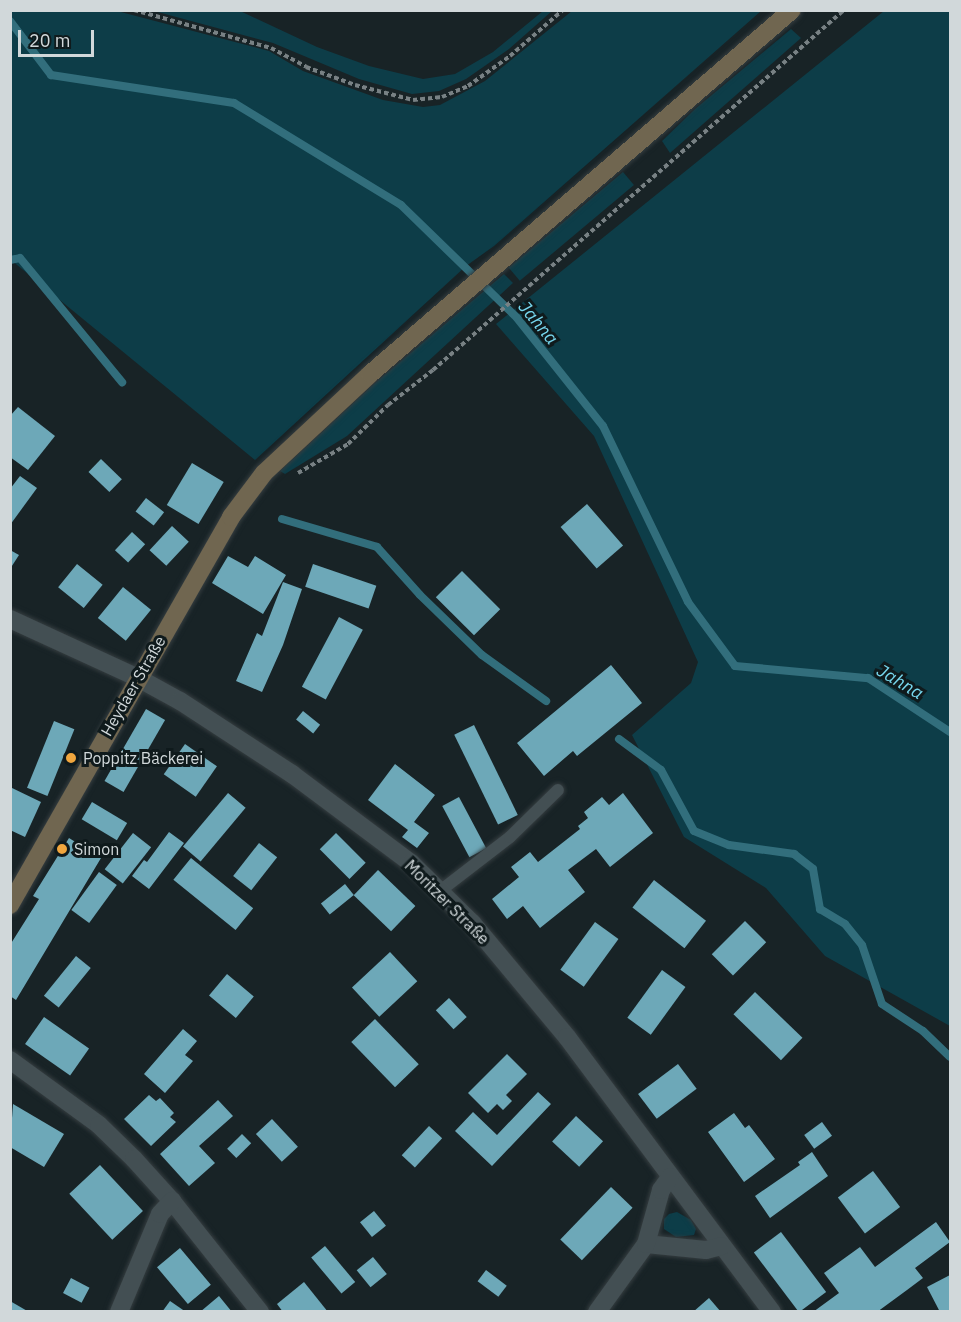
<!DOCTYPE html>
<html>
<head>
<meta charset="utf-8">
<style>
  body { margin:0 }
  #map { position:relative; width:961px; height:1322px; overflow:hidden; background:#182326; font-family:"IBM Plex Sans",sans-serif }
  div>[style] { position:absolute }
  .green>* { inset:0; background:#0d3d48; transform-origin:0 0 }
  .stream>* { height:8px; margin:-4px; padding:0 4px; transform-origin:4px; border-radius:4px; background:#326e7c }
  .building>* { inset:0; background:#6da8b8; transform-origin:0 0 }
  .path>* { height:4px; margin-top:-2px; transform-origin:0; background:repeating-linear-gradient(90deg,#788184 0 4.5px,transparent 0 7.5px) }
  .roads { filter:drop-shadow(0 0 2px #353d40) drop-shadow(0 0 2px #353d40) }
  .lane>* { height:12px; margin:-6px; padding:0 6px; transform-origin:6px; border-radius:6px; background:#434f53 }
  .street>* { height:18px; margin:-9px; padding:0 9px; transform-origin:9px; border-radius:9px; background:#434f53 }
  .secondary>* { height:18px; margin:-9px; padding:0 9px; transform-origin:9px; border-radius:9px; background:#706650 }
  .dots>* { width:16px; height:16px; translate:-50% -50%; box-sizing:border-box; border:3px solid #0f1a1c; border-radius:50% }
  span { translate:-50% -50%; white-space:nowrap; text-align:center; line-height:1.15; -webkit-text-stroke:6px #0f1a1c; paint-order:stroke }
  .street-label { font-size:16px; color:#d1d8da }
  .poi-label { font-size:16px; color:#d1d8da }
  .left { translate:0 -50%; text-align:left }
  .water-label { font-size:18px; color:#76d6ed; font-style:italic }
  .frame { position:absolute; inset:0; border:12px solid #d1d8da; pointer-events:none }
  .scale { position:absolute; left:18px; top:30px; width:76px; height:27px; box-sizing:border-box; border:3px solid #d1d8da; border-top:0; padding-left:8px; font-size:18px; line-height:21px; white-space:nowrap; color:#d1d8da; -webkit-text-stroke:4px #0f1a1c; paint-order:stroke }
</style>
</head>
<body>
<div id="map">
  <div class="green">
    <div style="clip-path:polygon(10px 11px,117px 11px,269px 51px,303px 71px,383px 100px,423px 107px,440px 105px,485px 81px,572px 11px,761px 11px,494px 246px,466px 266px,255px 460px,11px 260px)"></div>
    <div style="clip-path:polygon(154px 11px,240px 11px,317px 47px,369px 66px,423px 79px,455px 74px,493px 52px,543px 11px,552px 11px,509px 49px,466px 79px,439px 91px,412px 94px,359px 79px,273px 43px)"></div>
    <div style="clip-path:polygon(884px 11px,950px 11px,950px 1026px,825px 956px,766px 888px,684px 837px,632px 735px,691px 683px,698px 662px,594px 436px,496px 324px)"></div>
    <div style="clip-path:polygon(791px 29px,801px 38px,670px 153px,662px 141px,695px 109px)"></div>
    <div style="left:623px;top:172px;width:17px;height:149px;rotate:50deg"></div>
    <div style="clip-path:polygon(504px 274px,513px 283px,347px 436px,285px 474px,280px 471px,374px 384px)"></div>
    <div style="clip-path:polygon(677px 1212px,691px 1220px,696px 1229px,694px 1235px,676px 1237px,664px 1229px,664px 1219px,669px 1214px)"></div>
  </div>
  <div class="stream">
    <div style="left:10px;top:21px;width:68px;rotate:52.8deg"></div>
    <div style="left:51px;top:75px;width:185px;rotate:8.7deg"></div>
    <div style="left:234px;top:103px;width:196px;rotate:31.4deg"></div>
    <div style="left:401px;top:205px;width:162px;rotate:44.2deg"></div>
    <div style="left:517px;top:318px;width:138px;rotate:51.5deg"></div>
    <div style="left:603px;top:426px;width:195px;rotate:64.2deg"></div>
    <div style="left:688px;top:602px;width:79px;rotate:53.7deg"></div>
    <div style="left:735px;top:666px;width:134px;rotate:5.2deg"></div>
    <div style="left:868px;top:678px;width:98px;rotate:33.4deg"></div>
    <div style="left:10px;top:260px;width:10px;rotate:-11deg"></div>
    <div style="left:20px;top:258px;width:161px;rotate:50.6deg"></div>
    <div style="left:282px;top:519px;width:99px;rotate:16.4deg"></div>
    <div style="left:377px;top:547px;width:64px;rotate:48.1deg"></div>
    <div style="left:420px;top:595px;width:86px;rotate:44.1deg"></div>
    <div style="left:482px;top:655px;width:79px;rotate:35.7deg"></div>
    <div style="left:619px;top:739px;width:52px;rotate:36.4deg"></div>
    <div style="left:661px;top:770px;width:69px;rotate:61.6deg"></div>
    <div style="left:694px;top:831px;width:38px;rotate:22deg"></div>
    <div style="left:729px;top:845px;width:66px;rotate:7.9deg"></div>
    <div style="left:794px;top:854px;width:24px;rotate:38deg"></div>
    <div style="left:813px;top:869px;width:41px;rotate:80.1deg"></div>
    <div style="left:820px;top:909px;width:29px;rotate:31deg"></div>
    <div style="left:845px;top:924px;width:27px;rotate:51deg"></div>
    <div style="left:862px;top:945px;width:62px;rotate:71.3deg"></div>
    <div style="left:882px;top:1004px;width:49px;rotate:33.4deg"></div>
    <div style="left:923px;top:1031px;width:37px;rotate:44deg"></div>
  </div>
  <div class="building">
    <div style="clip-path:polygon(18px 407px,55px 436px,28px 470px,10px 457px,10px 416px)"></div>
    <div style="left:101px;top:459px;width:29px;height:18px;rotate:44deg"></div>
    <div style="left:192px;top:463px;width:37px;height:49px;rotate:31deg"></div>
    <div style="clip-path:polygon(20px 476px,37px 488px,10px 525px,10px 489px)"></div>
    <div style="left:146px;top:498px;width:23px;height:17px;rotate:38deg"></div>
    <div style="left:587px;top:504px;width:55px;height:35px;rotate:49deg"></div>
    <div style="left:172px;top:526px;width:23px;height:33px;rotate:43deg"></div>
    <div style="left:132px;top:532px;width:18px;height:25px;rotate:43deg"></div>
    <div style="clip-path:polygon(10px 550px,19px 555px,10px 569px)"></div>
    <div style="clip-path:polygon(228px 556px,248px 567px,255px 556px,286px 575px,263px 614px,212px 583px)"></div>
    <div style="left:77px;top:564px;width:33px;height:30px;rotate:39deg"></div>
    <div style="left:313px;top:564px;width:67px;height:24px;rotate:19deg"></div>
    <div style="left:462px;top:571px;width:54px;height:37px;rotate:45deg"></div>
    <div style="clip-path:polygon(283px 582px,302px 589px,283px 645px,262px 692px,236px 681px,257px 633px,262px 636px)"></div>
    <div style="left:123px;top:587px;width:36px;height:40px;rotate:39deg"></div>
    <div style="left:339px;top:617px;width:27px;height:79px;rotate:28deg"></div>
    <div style="clip-path:polygon(611px 665px,642px 703px,577px 756px,573px 751px,544px 776px,517px 743px)"></div>
    <div style="left:146px;top:709px;width:22px;height:83px;rotate:30deg"></div>
    <div style="left:303px;top:711px;width:22px;height:11px;rotate:39deg"></div>
    <div style="left:54px;top:721px;width:22px;height:72px;rotate:22deg"></div>
    <div style="left:474px;top:725px;width:100px;height:22px;rotate:64deg"></div>
    <div style="left:185px;top:744px;width:39px;height:37px;rotate:35deg"></div>
    <div style="clip-path:polygon(395px 764px,435px 795px,414px 822px,429px 833px,417px 848px,402px 837px,408px 830px,368px 800px)"></div>
    <div style="clip-path:polygon(10px 787px,41px 802px,25px 837px,10px 830px)"></div>
    <div style="left:228px;top:793px;width:23px;height:70px;rotate:40deg"></div>
    <div style="clip-path:polygon(623px 793px,653px 833px,610px 867px,596px 849px,568px 870px,585px 892px,540px 928px,523px 906px,507px 919px,492px 899px,519px 877px,511px 867px,530px 852px,538px 862px,580px 829px,578px 826px,588px 818px,584px 812px,602px 797px,609px 805px)"></div>
    <div style="left:459px;top:797px;width:58px;height:19px;rotate:62deg"></div>
    <div style="left:92px;top:802px;width:41px;height:20px;rotate:31deg"></div>
    <div style="clip-path:polygon(169px 832px,184px 843px,149px 889px,132px 876px,144px 860px,147px 862px)"></div>
    <div style="left:133px;top:833px;width:23px;height:46px;rotate:38deg"></div>
    <div style="left:336px;top:833px;width:42px;height:23px;rotate:45deg"></div>
    <div style="clip-path:polygon(69px 838px,101px 858px,16px 1000px,10px 996px,10px 945px,39px 899px,33px 896px)"></div>
    <div style="left:259px;top:843px;width:23px;height:42px;rotate:38deg"></div>
    <div style="left:191px;top:858px;width:80px;height:28px;rotate:39deg"></div>
    <div style="left:378px;top:870px;width:52px;height:35px;rotate:44deg"></div>
    <div style="left:99px;top:872px;width:22px;height:47px;rotate:36deg"></div>
    <div style="left:654px;top:880px;width:66px;height:35px;rotate:38deg"></div>
    <div style="left:345px;top:884px;width:14px;height:31px;rotate:51deg"></div>
    <div style="left:745px;top:921px;width:30px;height:47px;rotate:45deg"></div>
    <div style="left:595px;top:922px;width:29px;height:59px;rotate:36deg"></div>
    <div style="left:390px;top:952px;width:40px;height:52px;rotate:47deg"></div>
    <div style="left:76px;top:956px;width:19px;height:51px;rotate:39deg"></div>
    <div style="left:662px;top:970px;width:29px;height:59px;rotate:36deg"></div>
    <div style="left:227px;top:974px;width:35px;height:28px;rotate:40deg"></div>
    <div style="left:755px;top:992px;width:66px;height:31px;rotate:44deg"></div>
    <div style="left:449px;top:998px;width:26px;height:18px;rotate:47deg"></div>
    <div style="left:44px;top:1017px;width:55px;height:33px;rotate:35deg"></div>
    <div style="left:375px;top:1019px;width:63px;height:33px;rotate:46deg"></div>
    <div style="clip-path:polygon(183px 1029px,197px 1041px,185px 1055px,193px 1061px,165px 1093px,144px 1074px)"></div>
    <div style="clip-path:polygon(507px 1054px,527px 1074px,506px 1095px,512px 1101px,503px 1110px,497px 1104px,488px 1113px,468px 1093px)"></div>
    <div style="left:678px;top:1064px;width:31px;height:50px;rotate:53deg"></div>
    <div style="clip-path:polygon(538px 1092px,551px 1104px,492px 1166px,455px 1131px,473px 1112px,497px 1135px)"></div>
    <div style="clip-path:polygon(149px 1095px,156px 1101px,160px 1098px,174px 1113px,170px 1117px,176px 1122px,151px 1146px,124px 1119px)"></div>
    <div style="clip-path:polygon(218px 1100px,233px 1116px,199px 1146px,215px 1163px,189px 1186px,160px 1154px)"></div>
    <div style="clip-path:polygon(13px 1104px,64px 1134px,44px 1167px,10px 1147px)"></div>
    <div style="clip-path:polygon(734px 1113px,745px 1128px,749px 1125px,775px 1159px,744px 1182px,708px 1132px)"></div>
    <div style="left:576px;top:1116px;width:37px;height:35px;rotate:43deg"></div>
    <div style="left:272px;top:1119px;width:38px;height:22px;rotate:47deg"></div>
    <div style="left:822px;top:1122px;width:17px;height:22px;rotate:54deg"></div>
    <div style="left:429px;top:1126px;width:18px;height:40px;rotate:43deg"></div>
    <div style="left:242px;top:1134px;width:13px;height:21px;rotate:45deg"></div>
    <div style="clip-path:polygon(812px 1152px,828px 1176px,770px 1218px,755px 1196px,800px 1165px,798px 1162px)"></div>
    <div style="left:100px;top:1165px;width:63px;height:42px;rotate:47deg"></div>
    <div style="left:873px;top:1171px;width:45px;height:44px;rotate:53deg"></div>
    <div style="left:611px;top:1187px;width:30px;height:73px;rotate:44deg"></div>
    <div style="left:374px;top:1211px;width:19px;height:18px;rotate:51deg"></div>
    <div style="clip-path:polygon(936px 1222px,950px 1242px,915px 1268px,923px 1278px,907px 1290px,877px 1312px,813px 1312px,839px 1293px,824px 1273px,860px 1247px,875px 1267px)"></div>
    <div style="left:781px;top:1232px;width:75px;height:34px;rotate:53deg"></div>
    <div style="left:325px;top:1246px;width:47px;height:18px;rotate:50deg"></div>
    <div style="left:180px;top:1248px;width:48px;height:30px;rotate:50deg"></div>
    <div style="left:373px;top:1257px;width:22px;height:21px;rotate:51deg"></div>
    <div style="left:486px;top:1270px;width:26px;height:14px;rotate:37deg"></div>
    <div style="clip-path:polygon(950px 1275px,950px 1312px,940px 1312px,927px 1287px)"></div>
    <div style="left:71px;top:1278px;width:21px;height:17px;rotate:28deg"></div>
    <div style="clip-path:polygon(304px 1282px,328px 1312px,283px 1312px,277px 1304px)"></div>
    <div style="clip-path:polygon(219px 1296px,232px 1312px,200px 1312px)"></div>
    <div style="clip-path:polygon(709px 1298px,721px 1312px,693px 1312px)"></div>
    <div style="clip-path:polygon(10px 1301px,29px 1312px,10px 1312px)"></div>
    <div style="clip-path:polygon(170px 1301px,186px 1312px,162px 1312px)"></div>
  </div>
  <div class="path">
    <div style="left:134px;top:10px;width:142px;rotate:15.5deg"></div>
    <div style="left:271px;top:48px;width:40px;rotate:28deg"></div>
    <div style="left:306px;top:67px;width:52px;rotate:20.2deg"></div>
    <div style="left:355px;top:85px;width:60px;rotate:14.5deg"></div>
    <div style="left:413px;top:100px;width:29px;rotate:-6deg"></div>
    <div style="left:442px;top:97px;width:28px;rotate:-23deg"></div>
    <div style="left:468px;top:86px;width:52px;rotate:-35.5deg"></div>
    <div style="left:510px;top:56px;width:70px;rotate:-41deg"></div>
    <div style="left:298px;top:473px;width:58px;rotate:-30.1deg"></div>
    <div style="left:348px;top:444px;width:56px;rotate:-44.3deg"></div>
    <div style="left:388px;top:405px;width:57px;rotate:-37.9deg"></div>
    <div style="left:433px;top:370px;width:546px;rotate:-41.22deg"></div>
  </div>
  <div class="roads">
    <div class="lane">
      <div style="left:440px;top:891px;width:88px;rotate:-37.6deg"></div>
      <div style="left:510px;top:837px;width:67px;rotate:-44.4deg"></div>
    </div>
    <div class="street">
      <div style="left:10px;top:619px;width:141px;rotate:24.7deg"></div>
      <div style="left:138px;top:678px;width:48px;rotate:28.7deg"></div>
      <div style="left:180px;top:701px;width:134px;rotate:33.1deg"></div>
      <div style="left:292px;top:774px;width:149px;rotate:36.8deg"></div>
      <div style="left:411px;top:863px;width:86px;rotate:44.5deg"></div>
      <div style="left:472px;top:923px;width:148px;rotate:50.2deg"></div>
      <div style="left:567px;top:1037px;width:343px;rotate:53.3deg"></div>
      <div style="left:10px;top:1060px;width:110px;rotate:36.1deg"></div>
      <div style="left:99px;top:1125px;width:49px;rotate:44.2deg"></div>
      <div style="left:134px;top:1159px;width:57px;rotate:47.9deg"></div>
      <div style="left:172px;top:1201px;width:142px;rotate:51.6deg"></div>
      <div style="left:646px;top:1244px;width:60px;rotate:5.7deg"></div>
      <div style="left:706px;top:1250px;width:16px;rotate:-14deg"></div>
      <div style="left:119px;top:1312px;width:106px;rotate:-67.3deg"></div>
      <div style="left:160px;top:1214px;width:18px;rotate:-47deg"></div>
      <div style="left:597px;top:1312px;width:84px;rotate:-54.2deg"></div>
      <div style="left:646px;top:1244px;width:56px;rotate:-74.5deg"></div>
      <div style="left:661px;top:1190px;width:16px;rotate:-55deg"></div>
    </div>
    <div class="secondary">
      <div style="left:10px;top:905px;width:447px;rotate:-60.3deg"></div>
      <div style="left:231px;top:517px;width:55px;rotate:-53.1deg"></div>
      <div style="left:264px;top:473px;width:145px;rotate:-43deg"></div>
      <div style="left:370px;top:374px;width:557px;rotate:-40.78deg"></div>
    </div>
  </div>
  <div class="dots">
    <div style="left:71px;top:758px;background:#f0a63e"></div>
    <div style="left:62px;top:849px;background:#f0a63e"></div>
  </div>
  <div class="street-label">
    <span style="left:133px;top:686px;rotate:-60deg">Heydaer Straße</span>
    <span style="left:447px;top:902px;rotate:45deg">Moritzer Straße</span>
  </div>
  <div class="poi-label">
    <span class="left" style="left:83px;top:758px">Poppitz Bäckerei</span>
    <span class="left" style="left:74px;top:849px">Simon</span>
  </div>
  <div class="water-label">
    <span style="left:538px;top:323px;rotate:50deg">Jahna</span>
    <span style="left:900px;top:682px;rotate:31deg">Jahna</span>
  </div>
  <div class="frame"></div>
  <div class="scale">20 m</div>
</div>
</body>
</html>
